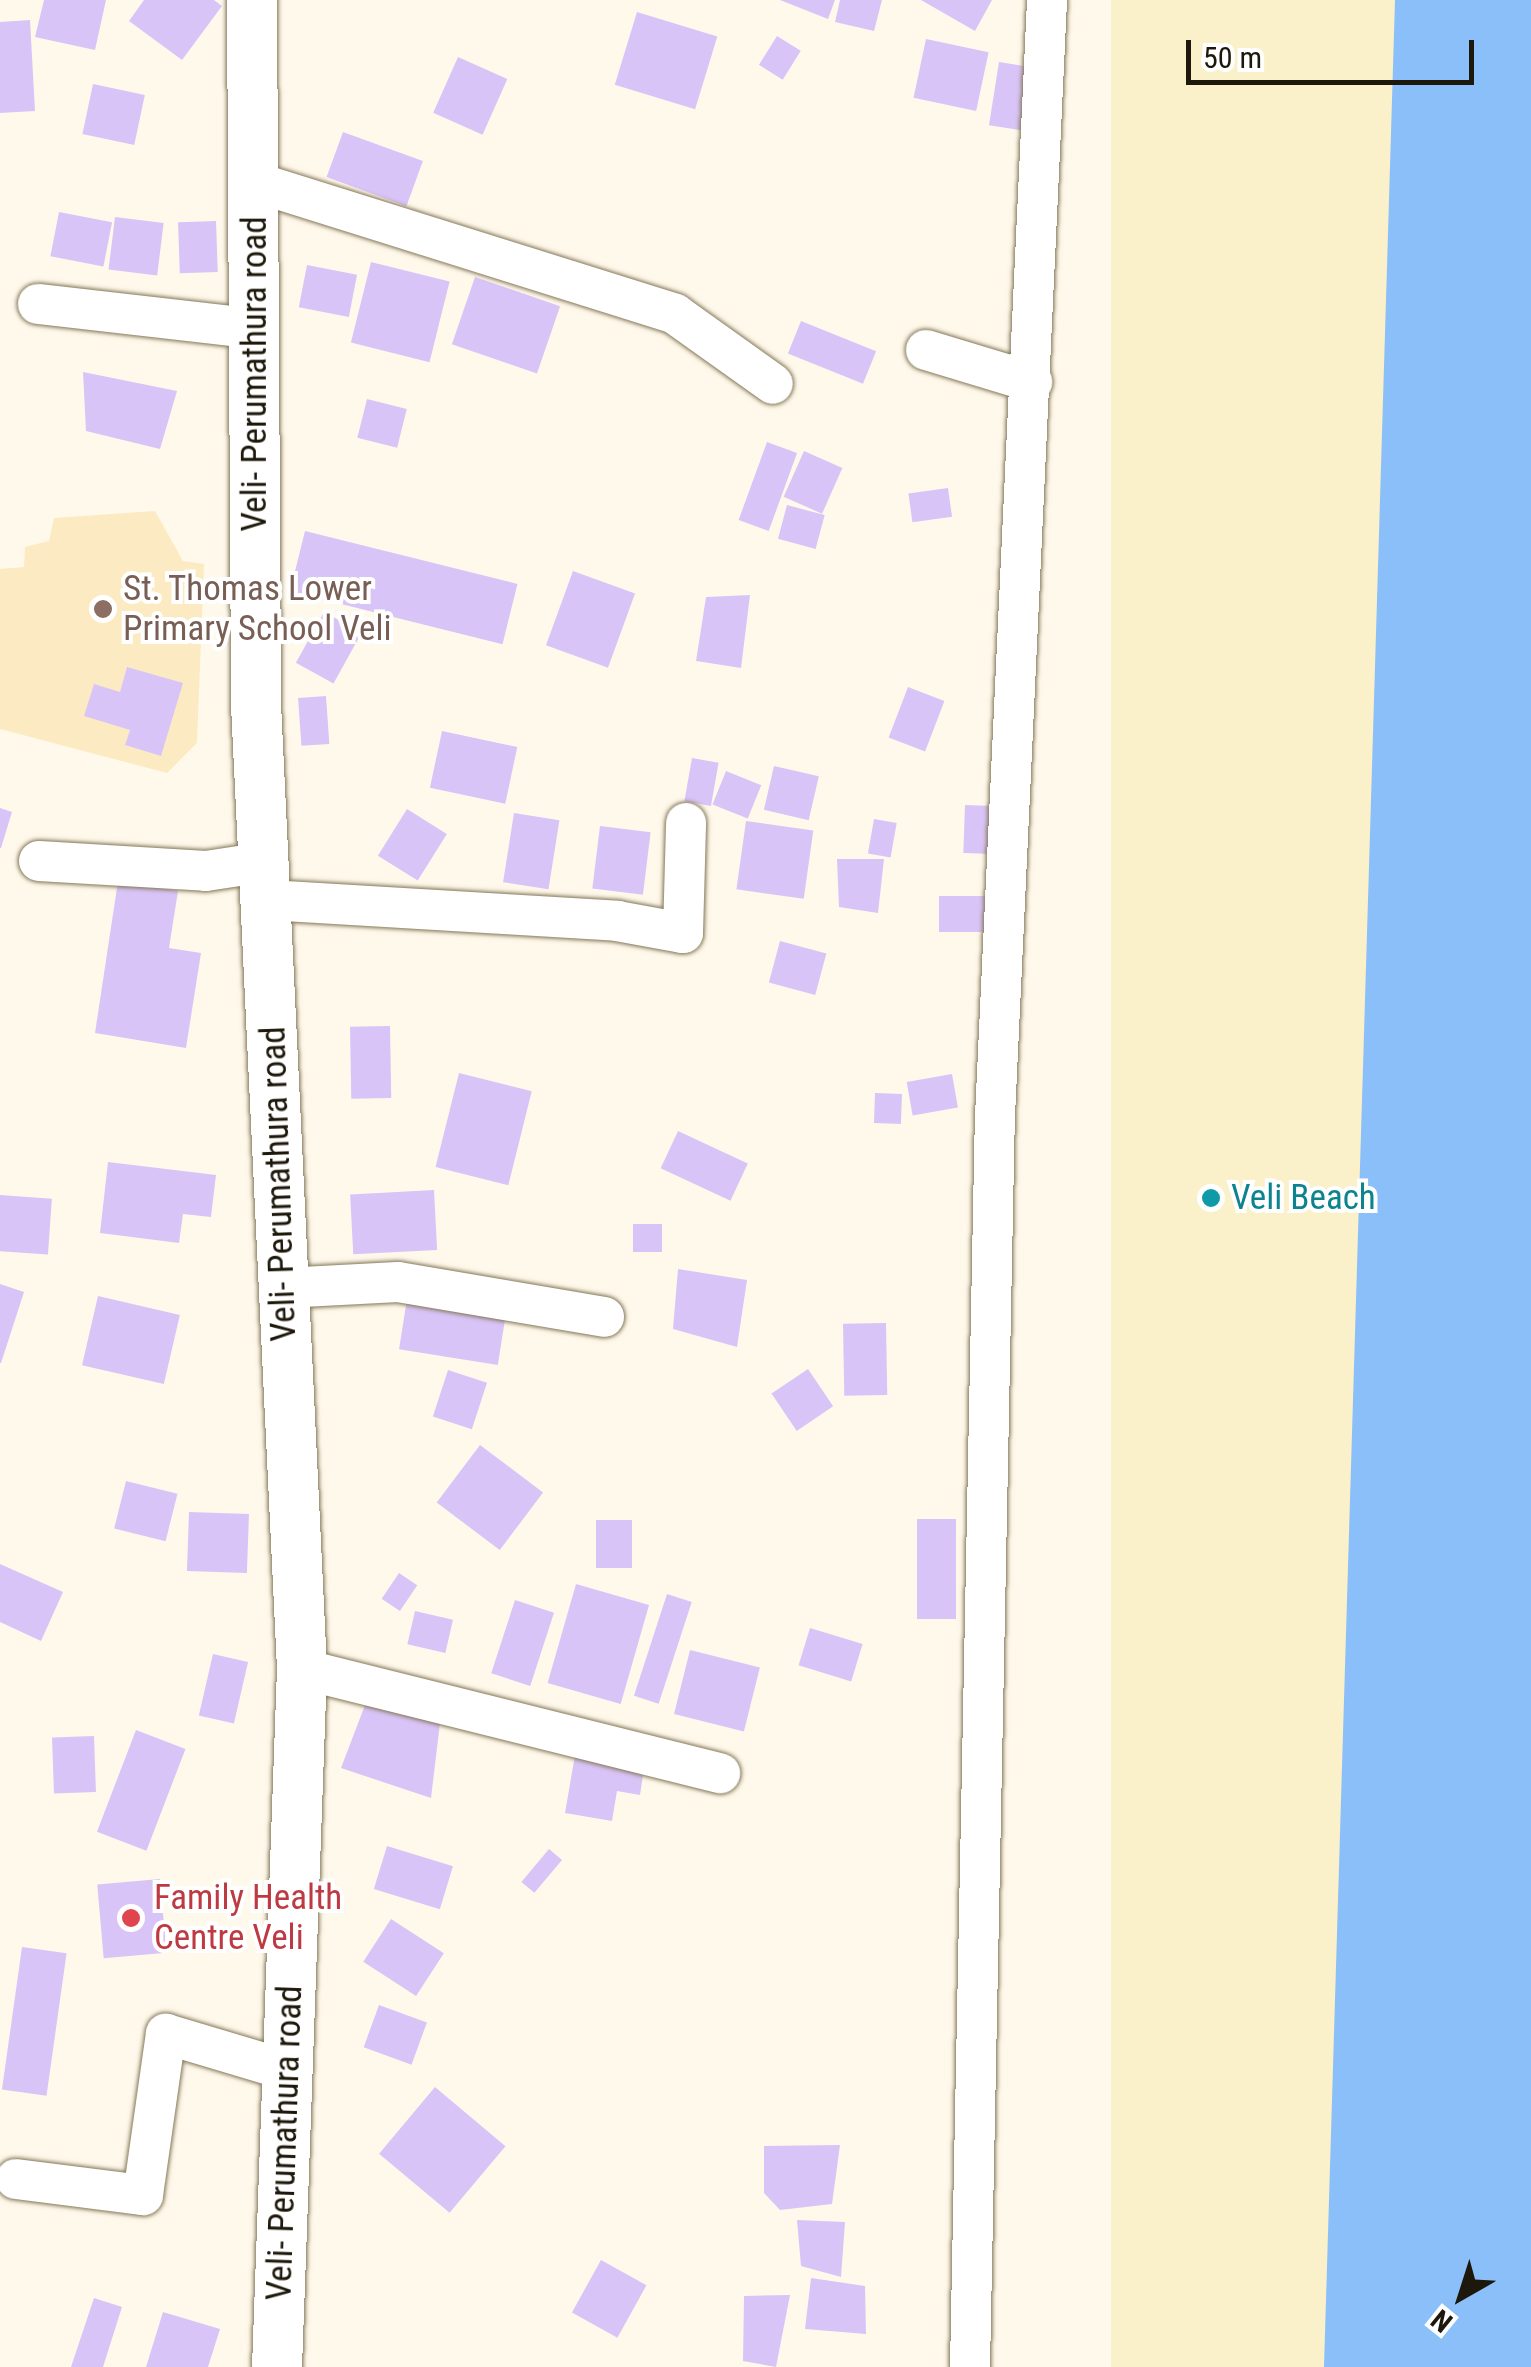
<!DOCTYPE html>
<html>
<head>
<meta charset="utf-8">
<style>
  body { margin:0 }
  #map { position:relative; width:1531px; height:2367px; overflow:hidden; background:#fff9eb; font-family:"Roboto Condensed",sans-serif }
  div>[style] { position:absolute }
  .built>* { inset:0; background:#fcebc2 }
  .sand>* { inset:0; background:#faf0ca; transform-origin:0 0 }
  .water>* { inset:0; background:#8abff9 }
  .building>* { inset:0; background:#d9c4f8; transform-origin:0 0 }
  .roads { filter:drop-shadow(0 0 2px #857859) drop-shadow(0 0 2px #857859) }
  .minor>* { height:40px; margin:-20px; padding:0 20px; transform-origin:20px; border-radius:20px; background:#fff }
  .major>* { height:50px; margin:-25px; padding:0 25px; transform-origin:25px; border-radius:25px; background:#fff }
  .dots>* { width:28px; height:28px; translate:-50% -50%; box-sizing:border-box; border:5px solid #fff; border-radius:50% }
  span { translate:-50% -50%; white-space:nowrap; text-align:center; line-height:1.15; -webkit-text-stroke:8px #fff; paint-order:stroke }
  .street-label { font-size:35px; color:#1d180b }
  .education-label { font-size:35px; color:#785e54 }
  .left { translate:0 -50%; text-align:left }
  .culture-label { font-size:35px; color:#0d838f }
  .health-label { font-size:35px; color:#be3a42 }
  .north { position:absolute; left:1411px; top:2247px; width:100px; height:100px; -webkit-text-stroke:8px #fff; paint-order:stroke; rotate:219deg; font-size:28px; font-weight:700; line-height:40px; text-align:center; color:#1d180b }
  .north::after { content:''; display:block; margin:auto; width:35px; height:45px; background:#1d180b; clip-path:polygon(50% 0,100% 100%,50% 72%,0 100%) }
  .scale { position:absolute; left:1186px; top:40px; width:288px; height:45px; box-sizing:border-box; border:5px solid #1d180b; border-top:0; padding-left:12px; font-size:30px; line-height:35px; white-space:nowrap; color:#1d180b; -webkit-text-stroke:8px #fff; paint-order:stroke }
</style>
</head>
<body>
<div id="map">
  <div class="built">
    <div style="clip-path:polygon(155px 511px,183px 561px,204px 564px,197px 743px,167px 773px,0 729px,0 569px,24px 567px,25px 547px,49px 541px,54px 518px)"></div>
  </div>
  <div class="sand">
    <div style="left:1111px;top:0;width:284px;height:2369px"></div>
  </div>
  <div class="water">
    <div style="clip-path:polygon(1395px 0,1531px 0,1531px 2367px,1324px 2367px)"></div>
  </div>
  <div class="building">
    <div style="clip-path:polygon(44px 0,106px 0,95px 50px,35px 37px)"></div>
    <div style="clip-path:polygon(144px 0,214px 0,222px 6px,182px 60px,129px 21px)"></div>
    <div style="clip-path:polygon(780px 0,835px 0,828px 19px)"></div>
    <div style="clip-path:polygon(840px 0,882px 0,874px 31px,835px 22px)"></div>
    <div style="clip-path:polygon(921px 0,992px 0,975px 31px)"></div>
    <div style="left:637px;top:12px;width:84px;height:76px;rotate:17deg"></div>
    <div style="clip-path:polygon(30px 20px,35px 111px,0 113px,0 22px)"></div>
    <div style="left:777px;top:36px;width:28px;height:34px;rotate:32deg"></div>
    <div style="left:926px;top:39px;width:64px;height:60px;rotate:12deg"></div>
    <div style="left:458px;top:57px;width:54px;height:61px;rotate:24deg"></div>
    <div style="left:999px;top:62px;width:45px;height:64px;rotate:9deg"></div>
    <div style="left:93px;top:84px;width:53px;height:51px;rotate:12deg"></div>
    <div style="left:343px;top:132px;width:85px;height:48px;rotate:20deg"></div>
    <div style="left:59px;top:212px;width:54px;height:45px;rotate:11deg"></div>
    <div style="left:115px;top:217px;width:49px;height:53px;rotate:7deg"></div>
    <div style="left:216px;top:221px;width:51px;height:38px;rotate:88deg"></div>
    <div style="left:371px;top:262px;width:81px;height:83px;rotate:14deg"></div>
    <div style="left:307px;top:265px;width:51px;height:43px;rotate:11deg"></div>
    <div style="left:475px;top:277px;width:90px;height:71px;rotate:19deg"></div>
    <div style="left:801px;top:321px;width:81px;height:35px;rotate:22deg"></div>
    <div style="clip-path:polygon(83px 372px,177px 391px,160px 449px,86px 431px)"></div>
    <div style="left:367px;top:399px;width:41px;height:40px;rotate:14deg"></div>
    <div style="left:767px;top:442px;width:32px;height:83px;rotate:20deg"></div>
    <div style="left:804px;top:451px;width:42px;height:50px;rotate:24deg"></div>
    <div style="left:948px;top:488px;width:29px;height:40px;rotate:82deg"></div>
    <div style="left:787px;top:505px;width:39px;height:35px;rotate:15deg"></div>
    <div style="left:305px;top:531px;width:219px;height:62px;rotate:14deg"></div>
    <div style="left:573px;top:571px;width:66px;height:79px;rotate:20deg"></div>
    <div style="clip-path:polygon(750px 595px,741px 668px,696px 661px,706px 597px)"></div>
    <div style="left:324px;top:612px;width:43px;height:58px;rotate:29deg"></div>
    <div style="clip-path:polygon(127px 667px,183px 683px,161px 756px,125px 745px,130px 730px,84px 716px,94px 684px,120px 692px)"></div>
    <div style="left:908px;top:687px;width:39px;height:54px;rotate:21deg"></div>
    <div style="left:326px;top:696px;width:48px;height:28px;rotate:86deg"></div>
    <div style="left:442px;top:731px;width:77px;height:58px;rotate:12deg"></div>
    <div style="left:692px;top:758px;width:27px;height:44px;rotate:10deg"></div>
    <div style="left:774px;top:766px;width:46px;height:45px;rotate:13deg"></div>
    <div style="left:726px;top:771px;width:38px;height:36px;rotate:22deg"></div>
    <div style="left:965px;top:805px;width:29px;height:48px;rotate:2deg"></div>
    <div style="clip-path:polygon(0 808px,12px 812px,1px 848px,0 848px)"></div>
    <div style="left:407px;top:809px;width:47px;height:55px;rotate:32deg"></div>
    <div style="left:514px;top:813px;width:46px;height:70px;rotate:9deg"></div>
    <div style="left:874px;top:819px;width:23px;height:35px;rotate:10deg"></div>
    <div style="left:746px;top:821px;width:68px;height:69px;rotate:8deg"></div>
    <div style="left:600px;top:826px;width:51px;height:63px;rotate:7deg"></div>
    <div style="clip-path:polygon(837px 859px,884px 859px,878px 913px,839px 907px)"></div>
    <div style="clip-path:polygon(118px 881px,178px 891px,169px 948px,201px 953px,186px 1048px,95px 1033px)"></div>
    <div style="left:939px;top:896px;width:46px;height:36px"></div>
    <div style="left:780px;top:941px;width:48px;height:43px;rotate:15deg"></div>
    <div style="left:390px;top:1026px;width:72px;height:40px;rotate:89deg"></div>
    <div style="left:459px;top:1073px;width:75px;height:97px;rotate:14deg"></div>
    <div style="left:952px;top:1074px;width:34px;height:46px;rotate:80deg"></div>
    <div style="left:875px;top:1093px;width:27px;height:30px;rotate:2deg"></div>
    <div style="left:678px;top:1131px;width:77px;height:41px;rotate:25deg"></div>
    <div style="clip-path:polygon(108px 1162px,216px 1175px,211px 1217px,183px 1214px,179px 1243px,100px 1233px)"></div>
    <div style="left:434px;top:1190px;width:60px;height:84px;rotate:87deg"></div>
    <div style="left:0;top:1195px;width:52px;height:56px;rotate:4deg"></div>
    <div style="left:633px;top:1224px;width:29px;height:28px"></div>
    <div style="clip-path:polygon(678px 1269px,747px 1280px,737px 1347px,673px 1329px)"></div>
    <div style="clip-path:polygon(0 1284px,24px 1292px,1px 1363px,0 1363px)"></div>
    <div style="left:98px;top:1296px;width:84px;height:71px;rotate:13deg"></div>
    <div style="left:407px;top:1299px;width:100px;height:51px;rotate:9deg"></div>
    <div style="left:886px;top:1323px;width:72px;height:43px;rotate:89deg"></div>
    <div style="left:808px;top:1369px;width:45px;height:44px;rotate:56deg"></div>
    <div style="left:448px;top:1370px;width:41px;height:49px;rotate:18deg"></div>
    <div style="left:480px;top:1445px;width:79px;height:72px;rotate:37deg"></div>
    <div style="left:126px;top:1481px;width:53px;height:49px;rotate:14deg"></div>
    <div style="left:189px;top:1512px;width:60px;height:59px;rotate:2deg"></div>
    <div style="left:917px;top:1519px;width:39px;height:100px"></div>
    <div style="left:596px;top:1520px;width:36px;height:48px"></div>
    <div style="clip-path:polygon(0 1564px,63px 1592px,41px 1641px,0 1622px)"></div>
    <div style="left:399px;top:1573px;width:22px;height:31px;rotate:34deg"></div>
    <div style="left:576px;top:1584px;width:76px;height:103px;rotate:16deg"></div>
    <div style="left:667px;top:1594px;width:26px;height:107px;rotate:18deg"></div>
    <div style="left:515px;top:1600px;width:41px;height:77px;rotate:18deg"></div>
    <div style="left:415px;top:1611px;width:39px;height:34px;rotate:13deg"></div>
    <div style="left:810px;top:1628px;width:55px;height:39px;rotate:17deg"></div>
    <div style="left:690px;top:1650px;width:72px;height:66px;rotate:14deg"></div>
    <div style="left:213px;top:1654px;width:36px;height:63px;rotate:13deg"></div>
    <div style="clip-path:polygon(365px 1705px,440px 1723px,431px 1798px,341px 1768px)"></div>
    <div style="left:136px;top:1730px;width:53px;height:109px;rotate:21deg"></div>
    <div style="left:94px;top:1736px;width:56px;height:42px;rotate:88deg"></div>
    <div style="clip-path:polygon(577px 1743px,646px 1755px,640px 1795px,617px 1791px,612px 1821px,565px 1813px)"></div>
    <div style="left:387px;top:1846px;width:69px;height:45px;rotate:17deg"></div>
    <div style="left:549px;top:1849px;width:17px;height:43px;rotate:40deg"></div>
    <div style="left:160px;top:1879px;width:74px;height:63px;rotate:85deg"></div>
    <div style="left:391px;top:1919px;width:63px;height:51px;rotate:33deg"></div>
    <div style="left:22px;top:1947px;width:45px;height:144px;rotate:8deg"></div>
    <div style="left:379px;top:2005px;width:51px;height:45px;rotate:20deg"></div>
    <div style="left:435px;top:2087px;width:92px;height:87px;rotate:40deg"></div>
    <div style="clip-path:polygon(840px 2145px,832px 2204px,780px 2210px,764px 2193px,764px 2146px)"></div>
    <div style="clip-path:polygon(797px 2220px,845px 2222px,841px 2277px,801px 2266px)"></div>
    <div style="left:601px;top:2260px;width:52px;height:60px;rotate:29deg"></div>
    <div style="clip-path:polygon(811px 2278px,865px 2286px,866px 2334px,805px 2329px)"></div>
    <div style="clip-path:polygon(790px 2295px,776px 2367px,743px 2361px,744px 2296px)"></div>
    <div style="clip-path:polygon(94px 2298px,122px 2307px,103px 2367px,71px 2367px)"></div>
    <div style="clip-path:polygon(163px 2312px,220px 2329px,208px 2367px,146px 2367px)"></div>
  </div>
  <div class="roads">
    <div class="minor">
      <div style="left:255px;top:182px;width:440px;rotate:17.4deg"></div>
      <div style="left:675px;top:314px;width:120px;rotate:35.5deg"></div>
      <div style="left:38px;top:304px;width:220px;rotate:6.5deg"></div>
      <div style="left:926px;top:350px;width:111px;rotate:16.8deg"></div>
      <div style="left:39px;top:861px;width:167px;rotate:3.4deg"></div>
      <div style="left:206px;top:871px;width:60px;rotate:-8.7deg"></div>
      <div style="left:268px;top:900px;width:350px;rotate:3.4deg"></div>
      <div style="left:617px;top:921px;width:67px;rotate:10.3deg"></div>
      <div style="left:683px;top:933px;width:110px;rotate:-88.4deg"></div>
      <div style="left:283px;top:1288px;width:115px;rotate:-3deg"></div>
      <div style="left:398px;top:1282px;width:209px;rotate:9.6deg"></div>
      <div style="left:302px;top:1669px;width:431px;rotate:14deg"></div>
      <div style="left:16px;top:2179px;width:128px;rotate:7.2deg"></div>
      <div style="left:143px;top:2195px;width:163px;rotate:-81.9deg"></div>
      <div style="left:166px;top:2034px;width:126px;rotate:16.6deg"></div>
      <div style="left:970px;top:2367px;width:1251px;rotate:-88.86deg"></div>
      <div style="left:995px;top:1116px;width:1117px;rotate:-87.33deg"></div>
    </div>
    <div class="major">
      <div style="left:252px;top:0;width:704px;rotate:89.67deg"></div>
      <div style="left:256px;top:704px;width:966px;rotate:87.27deg"></div>
      <div style="left:302px;top:1669px;width:698px;rotate:92.05deg"></div>
    </div>
  </div>
  <div class="dots">
    <div style="left:103px;top:609px;background:#8d6e63"></div>
    <div style="left:1211px;top:1198px;background:#0f9aa8"></div>
    <div style="left:131px;top:1918px;background:#e0444e"></div>
  </div>
  <div class="street-label">
    <span style="left:255px;top:374px;rotate:-90deg">Veli- Perumathura road</span>
    <span style="left:279px;top:1184px;rotate:-92deg">Veli- Perumathura road</span>
    <span style="left:285px;top:2143px;rotate:-88deg">Veli- Perumathura road</span>
  </div>
  <div class="education-label">
    <span class="left" style="left:123px;top:609px">St. Thomas Lower<br>Primary School Veli</span>
  </div>
  <div class="culture-label">
    <span class="left" style="left:1231px;top:1198px">Veli Beach</span>
  </div>
  <div class="health-label">
    <span class="left" style="left:154px;top:1918px">Family Health<br>Centre Veli</span>
  </div>
  <div class="north">N</div>
  <div class="scale">50 m</div>
</div>
</body>
</html>
